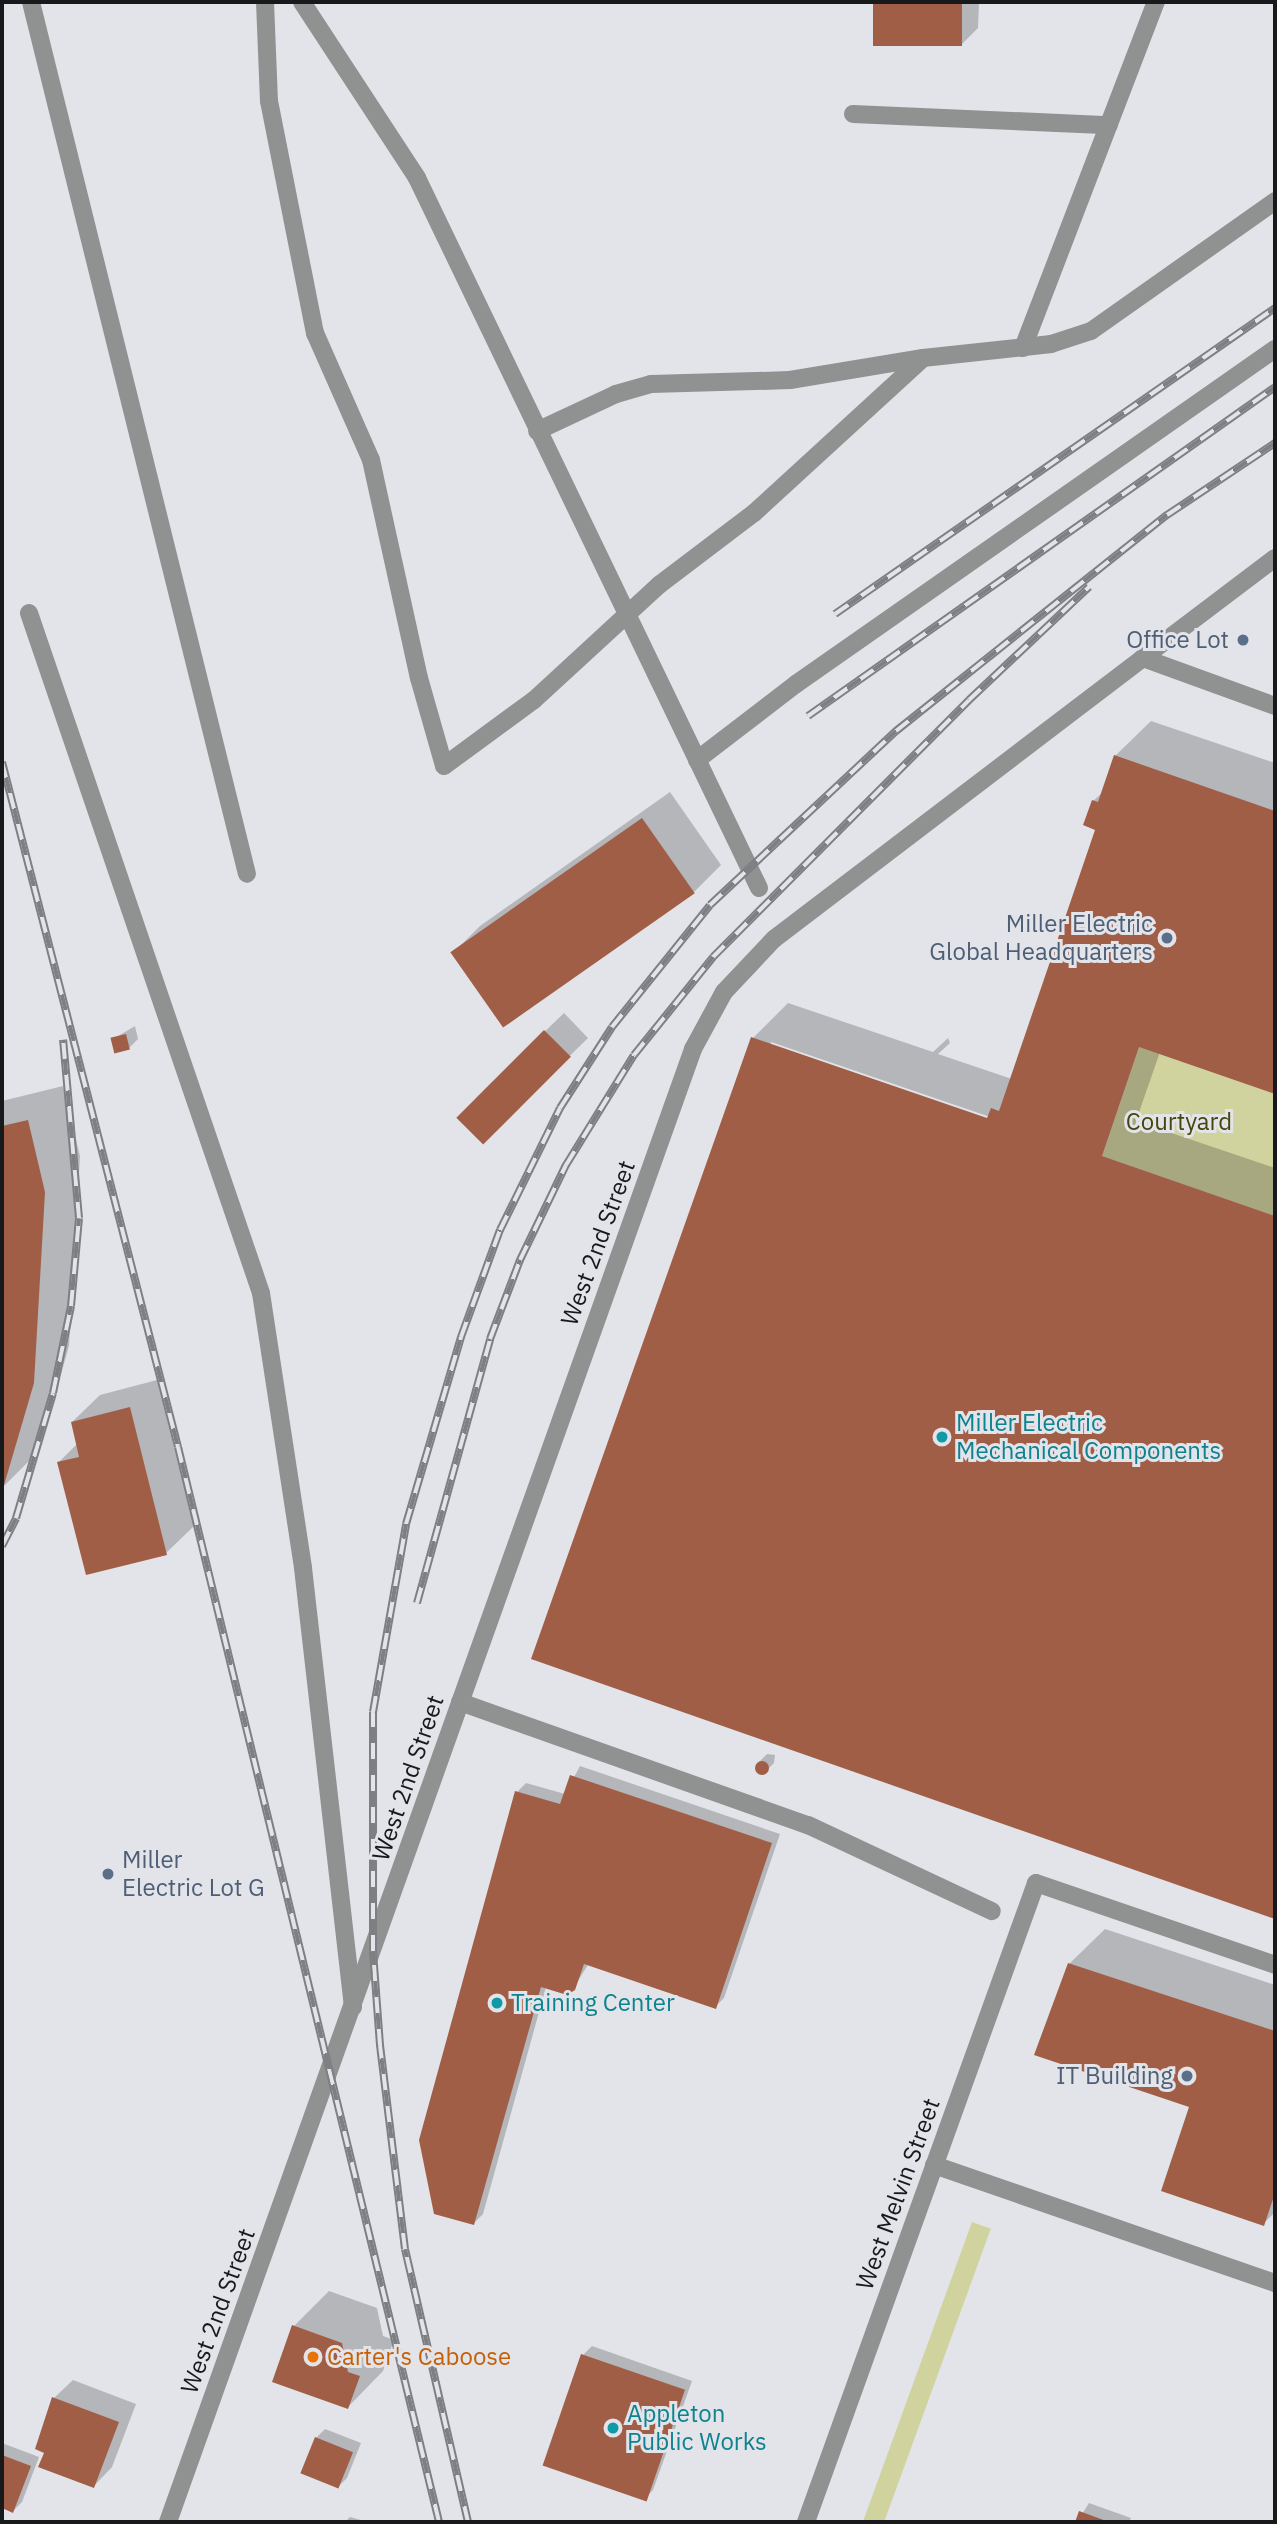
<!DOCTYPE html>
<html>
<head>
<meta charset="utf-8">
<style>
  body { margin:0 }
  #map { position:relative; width:1277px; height:2524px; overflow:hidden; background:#e2e4e9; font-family:"IBM Plex Sans",sans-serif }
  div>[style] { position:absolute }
  .green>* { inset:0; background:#d1d39f; transform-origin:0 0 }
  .shadow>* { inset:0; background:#0003 }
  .building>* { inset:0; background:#a15e46; transform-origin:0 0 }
  .round { border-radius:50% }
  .service>* { height:18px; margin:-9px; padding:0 9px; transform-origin:9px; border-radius:9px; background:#909291 }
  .minor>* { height:18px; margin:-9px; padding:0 9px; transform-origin:9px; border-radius:9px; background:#909291 }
  .rail>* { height:8px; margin-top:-4px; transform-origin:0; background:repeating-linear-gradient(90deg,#e2e4e9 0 16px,#7e7f83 0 32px); box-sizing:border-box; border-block:2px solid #7e7f83 }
  .dots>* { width:19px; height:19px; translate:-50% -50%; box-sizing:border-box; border:4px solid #e2e4e9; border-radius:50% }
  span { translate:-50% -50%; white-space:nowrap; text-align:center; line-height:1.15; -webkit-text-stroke:6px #e2e4e9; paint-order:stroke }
  .service-label { font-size:24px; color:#4e5e75 }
  .right { translate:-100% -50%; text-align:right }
  .left { translate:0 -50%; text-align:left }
  .park-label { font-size:24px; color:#46470f }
  .street-label { font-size:24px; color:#18191b }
  .culture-label { font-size:24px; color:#0d838f }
  .food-label { font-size:24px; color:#c56008 }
  .frame { position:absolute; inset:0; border:4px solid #18191b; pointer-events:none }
</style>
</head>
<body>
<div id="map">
  <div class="green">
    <div style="clip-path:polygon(1139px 1047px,1275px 1094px,1275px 1216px,1102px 1156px)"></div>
    <div style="left:972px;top:2222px;width:20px;height:319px;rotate:20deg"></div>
  </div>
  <div class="shadow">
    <div style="clip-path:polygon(875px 2px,979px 2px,978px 28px,960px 46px,874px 44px)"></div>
    <div style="clip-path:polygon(evenodd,1151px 721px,1275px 763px,1275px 1092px,1160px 1052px,1136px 1121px,1275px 1168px,1275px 1914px,533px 1658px,753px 1038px,788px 1003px,933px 1052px,948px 1038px,950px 1043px,938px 1054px,1012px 1079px,1097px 828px,1093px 801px,1103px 792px,1115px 756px,1151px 721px,771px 1042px,996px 1119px,995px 1122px,771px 1046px,771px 1042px)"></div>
    <div style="clip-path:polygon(670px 792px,721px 865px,694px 892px,453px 953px,480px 926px)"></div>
    <div style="clip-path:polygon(564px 1013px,588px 1038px,482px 1142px,476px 1098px)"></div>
    <div style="clip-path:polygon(135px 1026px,138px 1039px,129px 1048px,113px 1039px)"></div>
    <div style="clip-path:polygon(63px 1086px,80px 1156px,69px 1346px,39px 1451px,3px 1487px,2px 1101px)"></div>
    <div style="clip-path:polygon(157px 1380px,194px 1526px,166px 1553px,59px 1462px,78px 1443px,72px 1422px,100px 1395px)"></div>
    <div style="clip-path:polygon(767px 1754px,775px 1755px,774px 1763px,765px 1772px,758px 1772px,758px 1763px)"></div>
    <div style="clip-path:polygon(580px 1766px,780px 1834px,724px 1998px,715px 2007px,589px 1963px,573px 1989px,546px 1987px,483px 2214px,474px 2223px,517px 1792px,526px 1783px,565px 1794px)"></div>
    <div style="clip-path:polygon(1105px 1929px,1275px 1985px,1275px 2212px,1263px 2224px,1191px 2106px,1069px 1964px)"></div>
    <div style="clip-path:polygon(329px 2291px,377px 2308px,383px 2336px,394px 2340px,383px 2371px,348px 2407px,294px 2326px)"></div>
    <div style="clip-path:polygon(592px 2346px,692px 2381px,653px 2490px,644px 2499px,583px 2355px)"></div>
    <div style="clip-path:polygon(73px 2380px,136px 2404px,112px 2467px,94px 2486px,46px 2452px,54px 2398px)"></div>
    <div style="clip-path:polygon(325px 2429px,361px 2443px,347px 2478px,338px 2487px,316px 2438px)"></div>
    <div style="clip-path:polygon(2px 2443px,39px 2457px,22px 2502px,13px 2511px,2px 2506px)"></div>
    <div style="clip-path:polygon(1089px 2503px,1131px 2518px,1129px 2522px,1077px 2522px)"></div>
    <div style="clip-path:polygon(350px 2517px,368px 2522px,345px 2522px)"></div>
  </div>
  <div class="building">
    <div style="left:873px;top:2px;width:89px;height:44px"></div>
    <div style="clip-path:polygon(1114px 755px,1275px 811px,1275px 1094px,1139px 1047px,1102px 1156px,1275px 1216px,1275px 1919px,531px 1659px,751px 1037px,987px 1118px,991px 1108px,999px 1111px,1095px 830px,1083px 825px,1092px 800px,1098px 802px)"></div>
    <div style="left:642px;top:818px;width:92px;height:234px;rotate:55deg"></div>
    <div style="left:544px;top:1030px;width:38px;height:124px;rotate:45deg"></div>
    <div style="left:126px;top:1034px;width:16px;height:16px;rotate:76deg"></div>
    <div style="clip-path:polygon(28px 1120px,45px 1192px,34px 1383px,2px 1492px,2px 1126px)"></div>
    <div style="clip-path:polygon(130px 1407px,167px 1555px,86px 1575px,57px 1462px,79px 1457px,71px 1422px)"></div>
    <div class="round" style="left:755px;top:1761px;width:14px;height:14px"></div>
    <div style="clip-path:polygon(570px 1775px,772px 1843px,716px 2009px,584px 1964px,575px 1990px,567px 1995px,541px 1987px,474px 2225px,434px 2214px,419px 2140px,515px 1791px,560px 1804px)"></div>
    <div style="clip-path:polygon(1068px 1963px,1275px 2031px,1275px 2193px,1264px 2226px,1161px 2191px,1189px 2107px,1034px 2055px)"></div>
    <div style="clip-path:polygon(292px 2325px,342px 2343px,348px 2372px,360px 2376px,348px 2409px,272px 2382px)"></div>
    <div style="left:581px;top:2354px;width:110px;height:118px;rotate:19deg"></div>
    <div style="clip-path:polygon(52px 2397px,119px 2422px,94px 2488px,38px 2467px,44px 2453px,35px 2449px)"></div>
    <div style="left:315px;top:2437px;width:41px;height:39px;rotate:22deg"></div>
    <div style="clip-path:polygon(2px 2455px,31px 2466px,13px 2513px,2px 2508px)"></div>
    <div style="clip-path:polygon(1079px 2511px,1109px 2522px,1075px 2522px)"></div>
  </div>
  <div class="service">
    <div style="left:31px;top:2px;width:898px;rotate:76.09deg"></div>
    <div style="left:265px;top:2px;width:99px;rotate:87.7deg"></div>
    <div style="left:269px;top:101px;width:237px;rotate:78.8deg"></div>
    <div style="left:315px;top:333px;width:139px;rotate:66.2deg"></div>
    <div style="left:371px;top:460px;width:223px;rotate:77.6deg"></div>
    <div style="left:419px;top:678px;width:91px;rotate:74.1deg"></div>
    <div style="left:444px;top:766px;width:112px;rotate:-36.3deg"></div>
    <div style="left:534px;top:700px;width:170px;rotate:-42.6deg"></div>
    <div style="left:659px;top:585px;width:119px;rotate:-37.2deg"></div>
    <div style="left:754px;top:513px;width:229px;rotate:-42.5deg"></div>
    <div style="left:302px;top:2px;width:210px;rotate:56.8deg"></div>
    <div style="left:417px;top:178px;width:788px;rotate:64.28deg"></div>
    <div style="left:853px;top:114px;width:256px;rotate:2.5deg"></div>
    <div style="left:1023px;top:348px;width:371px;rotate:-69deg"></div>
    <div style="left:537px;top:431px;width:87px;rotate:-25.1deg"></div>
    <div style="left:616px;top:394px;width:36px;rotate:-16deg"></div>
    <div style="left:651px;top:384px;width:139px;rotate:-1.6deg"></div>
    <div style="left:790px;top:380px;width:135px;rotate:-9.4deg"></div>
    <div style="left:923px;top:358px;width:129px;rotate:-6.2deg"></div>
    <div style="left:1051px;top:344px;width:42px;rotate:-18deg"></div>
    <div style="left:1091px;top:331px;width:225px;rotate:-35.2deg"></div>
    <div style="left:1275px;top:558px;width:166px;rotate:142.9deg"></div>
    <div style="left:1143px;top:658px;width:140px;rotate:20deg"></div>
    <div style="left:29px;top:613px;width:718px;rotate:71.16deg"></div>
    <div style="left:261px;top:1293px;width:278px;rotate:81.3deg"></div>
    <div style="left:303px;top:1568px;width:442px;rotate:83.5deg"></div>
    <div style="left:697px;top:760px;width:125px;rotate:-37.5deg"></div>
    <div style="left:796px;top:684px;width:585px;rotate:-34.97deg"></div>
    <div style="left:693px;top:1049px;width:65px;rotate:-61.5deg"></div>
    <div style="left:724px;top:992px;width:73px;rotate:-46.7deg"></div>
    <div style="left:774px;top:939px;width:464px;rotate:-37.3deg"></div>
    <div style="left:460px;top:1702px;width:369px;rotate:19.5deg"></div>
    <div style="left:808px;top:1825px;width:203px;rotate:25.1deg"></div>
    <div style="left:934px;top:2165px;width:361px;rotate:19.1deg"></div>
  </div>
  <div class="minor">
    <div style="left:168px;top:2522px;width:1564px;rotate:-70.38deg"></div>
    <div style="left:806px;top:2522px;width:679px;rotate:-70.2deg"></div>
    <div style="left:1036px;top:1883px;width:253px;rotate:18.9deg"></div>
  </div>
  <div class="rail">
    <div style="left:835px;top:614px;width:536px;rotate:-34.82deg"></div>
    <div style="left:808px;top:716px;width:571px;rotate:-35.16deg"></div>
    <div style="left:2px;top:762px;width:707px;rotate:75.59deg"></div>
    <div style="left:178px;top:1447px;width:1106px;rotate:76.35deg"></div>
    <div style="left:2px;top:1546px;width:31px;rotate:-63deg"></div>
    <div style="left:16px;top:1518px;width:130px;rotate:-73.5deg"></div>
    <div style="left:53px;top:1393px;width:89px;rotate:-78.3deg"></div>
    <div style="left:71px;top:1306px;width:88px;rotate:-84.8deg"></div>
    <div style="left:79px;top:1218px;width:179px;rotate:-95.1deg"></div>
    <div style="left:417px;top:1603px;width:274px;rotate:-74.5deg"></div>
    <div style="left:490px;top:1339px;width:85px;rotate:-69.2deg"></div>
    <div style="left:520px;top:1260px;width:106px;rotate:-64.2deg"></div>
    <div style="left:566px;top:1165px;width:129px;rotate:-58.3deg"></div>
    <div style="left:634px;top:1055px;width:126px;rotate:-51.1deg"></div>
    <div style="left:713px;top:957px;width:363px;rotate:-45.1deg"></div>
    <div style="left:969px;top:700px;width:165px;rotate:-43.3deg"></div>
    <div style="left:468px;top:2522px;width:280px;rotate:-103deg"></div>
    <div style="left:405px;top:2249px;width:206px;rotate:-97deg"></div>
    <div style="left:380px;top:2045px;width:94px;rotate:-94.3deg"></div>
    <div style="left:373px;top:1951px;width:239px;rotate:-90deg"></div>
    <div style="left:373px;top:1712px;width:191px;rotate:-80deg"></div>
    <div style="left:406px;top:1524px;width:195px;rotate:-73.6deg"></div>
    <div style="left:461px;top:1337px;width:114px;rotate:-70deg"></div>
    <div style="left:500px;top:1230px;width:136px;rotate:-63.8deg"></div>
    <div style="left:560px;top:1108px;width:96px;rotate:-57.3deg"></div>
    <div style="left:612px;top:1027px;width:156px;rotate:-51.2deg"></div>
    <div style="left:710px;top:905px;width:255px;rotate:-43.1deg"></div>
    <div style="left:896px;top:731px;width:347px;rotate:-38.6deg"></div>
    <div style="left:1167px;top:515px;width:130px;rotate:-33.7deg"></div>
  </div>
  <div class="dots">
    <div style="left:1243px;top:640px;background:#5c6f8a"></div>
    <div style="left:1167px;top:938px;background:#5c6f8a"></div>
    <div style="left:942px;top:1437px;background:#0f9aa8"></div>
    <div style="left:108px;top:1874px;background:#5c6f8a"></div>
    <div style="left:497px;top:2003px;background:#0f9aa8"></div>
    <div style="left:1187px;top:2076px;background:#5c6f8a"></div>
    <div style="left:313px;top:2357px;background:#e8710a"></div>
    <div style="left:613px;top:2428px;background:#0f9aa8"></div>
  </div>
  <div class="service-label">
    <span class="right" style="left:1229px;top:640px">Office Lot</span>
    <span class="right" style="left:1153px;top:938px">Miller Electric<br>Global Headquarters</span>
    <span class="left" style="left:122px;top:1874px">Miller<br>Electric Lot G</span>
    <span class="right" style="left:1173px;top:2076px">IT Building</span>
  </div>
  <div class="park-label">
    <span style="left:1179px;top:1122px">Courtyard</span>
  </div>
  <div class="street-label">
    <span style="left:598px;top:1243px;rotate:-70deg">West 2nd Street</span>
    <span style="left:408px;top:1778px;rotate:-71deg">West 2nd Street</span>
    <span style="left:898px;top:2194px;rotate:-70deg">West Melvin Street</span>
    <span style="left:218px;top:2311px;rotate:-70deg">West 2nd Street</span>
  </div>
  <div class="culture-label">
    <span class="left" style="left:956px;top:1437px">Miller Electric<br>Mechanical Components</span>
    <span class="left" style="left:511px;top:2003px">Training Center</span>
    <span class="left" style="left:627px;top:2428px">Appleton<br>Public Works</span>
  </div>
  <div class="food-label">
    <span class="left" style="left:327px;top:2357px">Carter's Caboose</span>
  </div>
  <div class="frame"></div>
</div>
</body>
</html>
